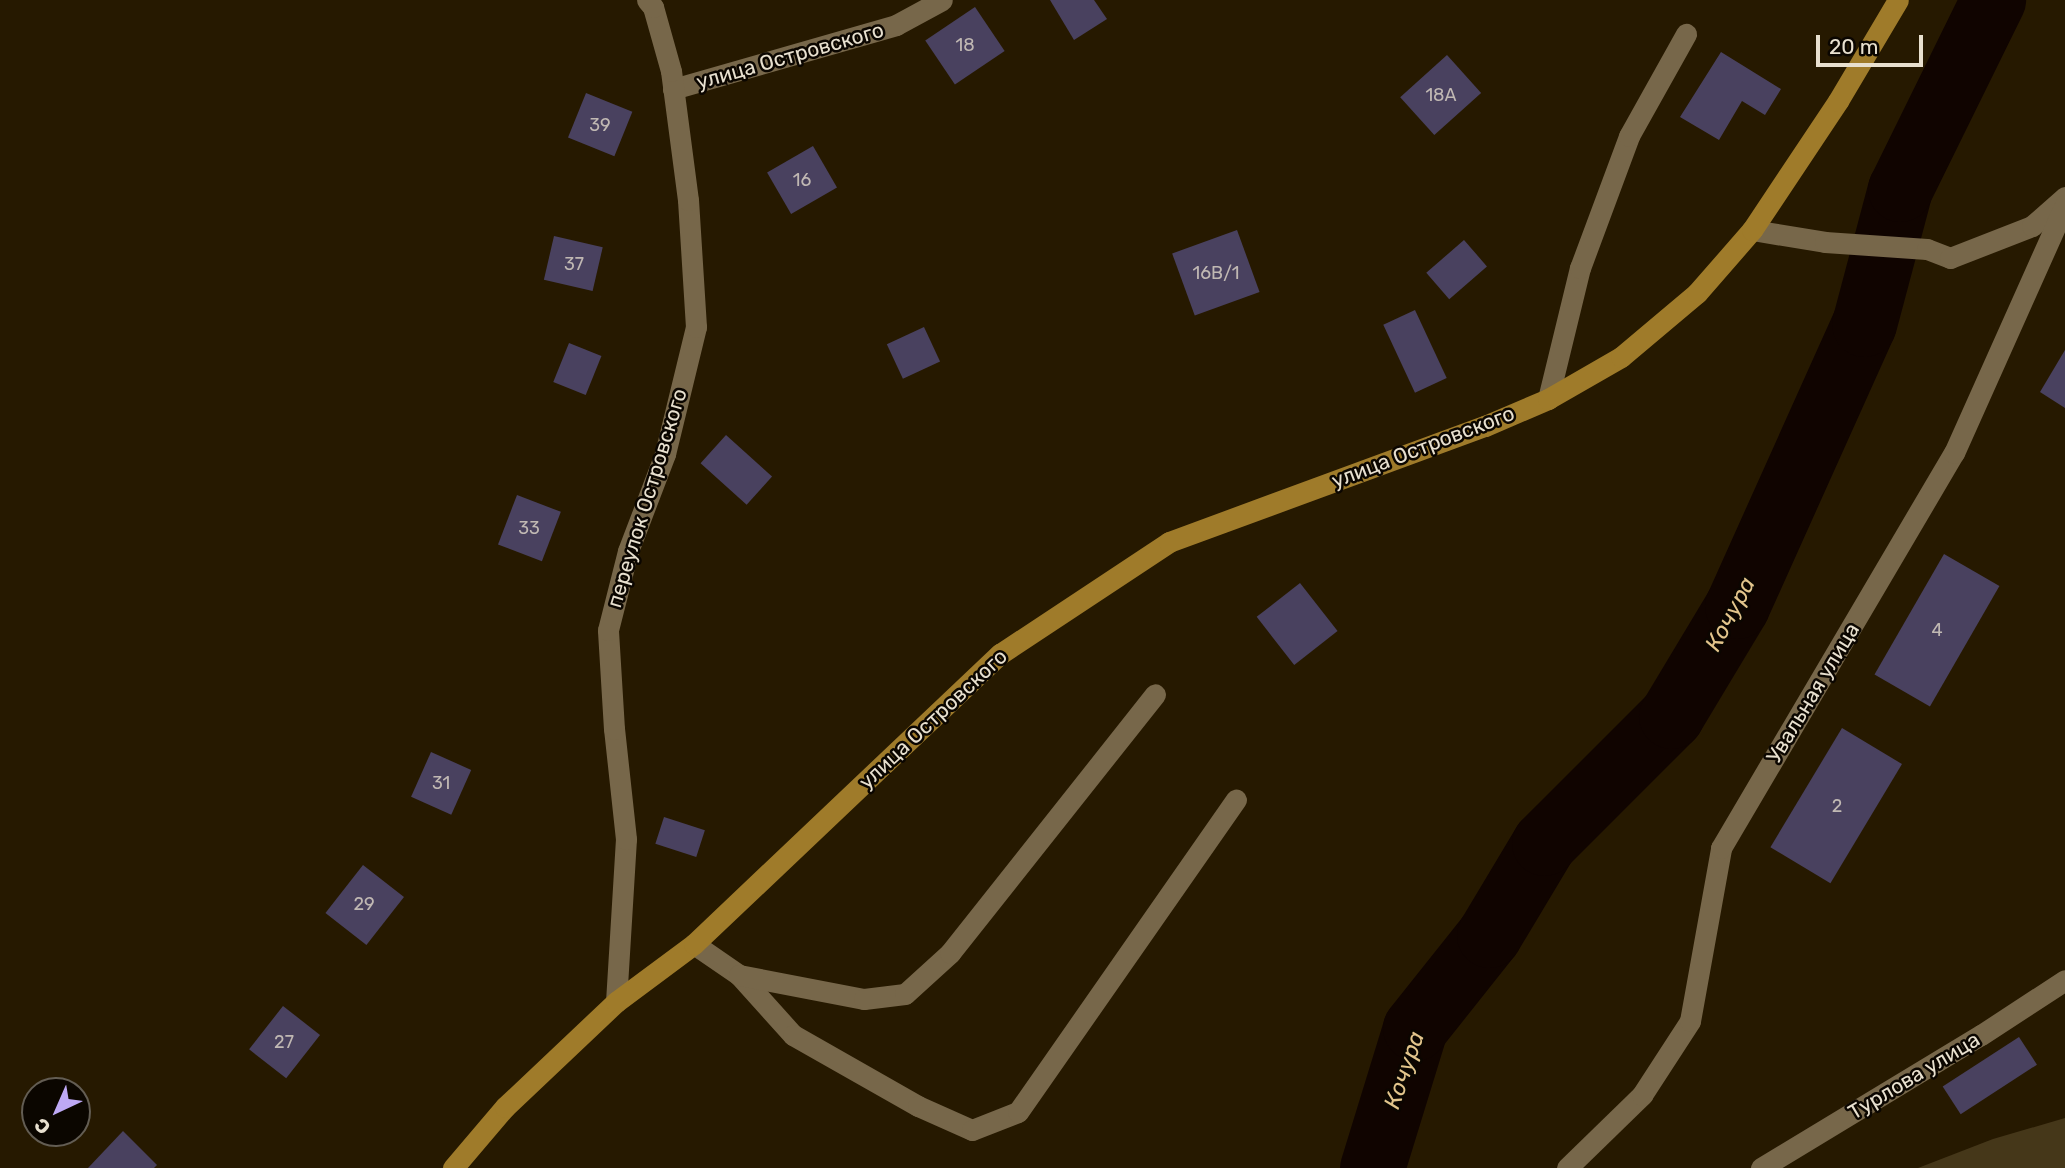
<!DOCTYPE html>
<html>
<head>
<meta charset="utf-8">
<style>
  body { margin:0 }
  #map { position:relative; width:2065px; height:1168px; overflow:hidden; background:#261900; font-family:Rubik,sans-serif }
  div>[style] { position:absolute }
  .green>* { inset:0; background:#453719 }
  .river>* { height:65px; margin:-32.5px; padding:0 32.5px; transform-origin:32.5px; border-radius:32.5px; background:#100400 }
  .building>* { inset:0; background:#49415f; transform-origin:0 0 }
  .service>* { height:21px; margin:-10.5px; padding:0 10.5px; transform-origin:10.5px; border-radius:10.5px; background:#77674a }
  .minor>* { height:21px; margin:-10.5px; padding:0 10.5px; transform-origin:10.5px; border-radius:10.5px; background:#77674a }
  .primary>* { height:21px; margin:-10.5px; padding:0 10.5px; transform-origin:10.5px; border-radius:10.5px; background:#9f7b2a }
  span { translate:-50% -50%; white-space:nowrap; text-align:center; line-height:1.15; -webkit-text-stroke:5px #0b0600; paint-order:stroke }
  .number-label { font-size:18px; color:#c0b8b3 }
  .number-label span { -webkit-text-stroke-width:0 }
  .street-label { font-size:21px; color:#e8e0cf }
  .water-label { font-size:23px; color:#e3c58c; font-style:italic }
  .north { position:absolute; left:21px; top:1077px; width:70px; height:70px; box-sizing:border-box; background:#0b0600; border:2px solid #635d53; border-radius:50%; rotate:224deg; font-size:19px; font-weight:700; line-height:28px; text-align:center; color:#e8e0cf }
  .north::after { content:''; display:block; margin:auto; width:24px; height:32px; background:#bea9f5; clip-path:polygon(50% 0,100% 100%,50% 72%,0 100%) }
  .scale { position:absolute; left:1816px; top:35px; width:107px; height:32px; box-sizing:border-box; border:4px solid #e8e0cf; border-top:0; padding-left:9px; font-size:21px; line-height:24px; white-space:nowrap; color:#e8e0cf; -webkit-text-stroke:5px #0b0600; paint-order:stroke }
</style>
</head>
<body>
<div id="map">
  <div class="green">
    <div style="clip-path:polygon(2065px 1118px,2065px 1168px,1918px 1168px,1993px 1139px)"></div>
  </div>
  <div class="river">
    <div style="left:1372px;top:1168px;width:146px;rotate:-72.9deg"></div>
    <div style="left:1415px;top:1028px;width:119px;rotate:-51.5deg"></div>
    <div style="left:1489px;top:935px;width:107px;rotate:-59.1deg"></div>
    <div style="left:1544px;top:843px;width:180px;rotate:-45deg"></div>
    <div style="left:1671px;top:716px;width:128px;rotate:-59deg"></div>
    <div style="left:1737px;top:606px;width:309px;rotate:-65.8deg"></div>
    <div style="left:1864px;top:324px;width:140px;rotate:-75.1deg"></div>
    <div style="left:1900px;top:189px;width:211px;rotate:-63.8deg"></div>
  </div>
  <div class="building">
    <div style="clip-path:polygon(1050px 0,1094px 0,1107px 19px,1074px 40px)"></div>
    <div style="left:975px;top:7px;width:53px;height:60px;rotate:56deg"></div>
    <div style="clip-path:polygon(1721px 52px,1781px 89px,1765px 115px,1742px 101px,1719px 140px,1680px 117px)"></div>
    <div style="left:1447px;top:55px;width:51px;height:63px;rotate:48deg"></div>
    <div style="left:586px;top:93px;width:50px;height:48px;rotate:22deg"></div>
    <div style="left:813px;top:146px;width:48px;height:53px;rotate:60deg"></div>
    <div style="left:1237px;top:230px;width:66px;height:69px;rotate:70deg"></div>
    <div style="left:554px;top:236px;width:50px;height:45px;rotate:13deg"></div>
    <div style="left:1464px;top:240px;width:35px;height:50px;rotate:49deg"></div>
    <div style="left:1415px;top:310px;width:75px;height:35px;rotate:65deg"></div>
    <div style="left:924px;top:327px;width:38px;height:41px;rotate:65deg"></div>
    <div style="left:569px;top:343px;width:35px;height:42px;rotate:22deg"></div>
    <div style="clip-path:polygon(2065px 350px,2065px 408px,2040px 392px)"></div>
    <div style="left:726px;top:435px;width:62px;height:38px;rotate:42deg"></div>
    <div style="left:517px;top:495px;width:47px;height:53px;rotate:21deg"></div>
    <div style="left:1944px;top:554px;width:64px;height:139px;rotate:30deg"></div>
    <div style="left:1300px;top:583px;width:61px;height:55px;rotate:52deg"></div>
    <div style="left:1842px;top:728px;width:70px;height:139px;rotate:31deg"></div>
    <div style="left:431px;top:752px;width:44px;height:49px;rotate:24deg"></div>
    <div style="left:664px;top:817px;width:43px;height:28px;rotate:18deg"></div>
    <div style="left:363px;top:865px;width:52px;height:61px;rotate:38deg"></div>
    <div style="left:283px;top:1006px;width:47px;height:55px;rotate:38deg"></div>
    <div style="left:2019px;top:1037px;width:33px;height:91px;rotate:57deg"></div>
    <div style="clip-path:polygon(123px 1131px,157px 1165px,154px 1168px,88px 1168px)"></div>
  </div>
  <div class="service">
    <div style="left:694px;top:944px;width:55px;rotate:34.6deg"></div>
    <div style="left:739px;top:975px;width:81px;rotate:48deg"></div>
    <div style="left:793px;top:1035px;width:144px;rotate:29.6deg"></div>
    <div style="left:918px;top:1106px;width:59px;rotate:24deg"></div>
    <div style="left:972px;top:1130px;width:49px;rotate:-21.4deg"></div>
    <div style="left:1018px;top:1112px;width:381px;rotate:-55.1deg"></div>
    <div style="left:739px;top:975px;width:127px;rotate:10.9deg"></div>
    <div style="left:864px;top:999px;width:41px;rotate:-7deg"></div>
    <div style="left:905px;top:994px;width:61px;rotate:-42.3deg"></div>
    <div style="left:950px;top:953px;width:330px;rotate:-51.6deg"></div>
  </div>
  <div class="minor">
    <div style="left:673px;top:89px;width:232px;rotate:-16deg"></div>
    <div style="left:896px;top:25px;width:52px;rotate:-28.5deg"></div>
    <div style="left:1752px;top:230px;width:74px;rotate:9.3deg"></div>
    <div style="left:1825px;top:242px;width:102px;rotate:3.9deg"></div>
    <div style="left:1927px;top:249px;width:25px;rotate:21deg"></div>
    <div style="left:1950px;top:258px;width:88px;rotate:-21.3deg"></div>
    <div style="left:2032px;top:226px;width:44px;rotate:-41.3deg"></div>
    <div style="left:1548px;top:399px;width:135px;rotate:-76.3deg"></div>
    <div style="left:1580px;top:268px;width:141px;rotate:-69.6deg"></div>
    <div style="left:1629px;top:136px;width:117px;rotate:-60.8deg"></div>
    <div style="left:616px;top:1002px;width:163px;rotate:-86.5deg"></div>
    <div style="left:626px;top:839px;width:111px;rotate:-96.2deg"></div>
    <div style="left:614px;top:729px;width:99px;rotate:-93.5deg"></div>
    <div style="left:608px;top:630px;width:81px;rotate:-75.8deg"></div>
    <div style="left:628px;top:551px;width:104px;rotate:-69.1deg"></div>
    <div style="left:665px;top:454px;width:131px;rotate:-76.3deg"></div>
    <div style="left:696px;top:327px;width:127px;rotate:-93.6deg"></div>
    <div style="left:688px;top:200px;width:130px;rotate:-97.5deg"></div>
    <div style="left:671px;top:71px;width:66px;rotate:-105.7deg"></div>
    <div style="left:653px;top:7px;width:9px;rotate:-131deg"></div>
    <div style="left:1567px;top:1168px;width:105px;rotate:-44.2deg"></div>
    <div style="left:1642px;top:1095px;width:88px;rotate:-57deg"></div>
    <div style="left:1690px;top:1021px;width:176px;rotate:-79.8deg"></div>
    <div style="left:1721px;top:848px;width:459px;rotate:-59.5deg"></div>
    <div style="left:1954px;top:453px;width:272px;rotate:-65.9deg"></div>
    <div style="left:1761px;top:1168px;width:257px;rotate:-31.2deg"></div>
    <div style="left:1981px;top:1035px;width:100px;rotate:-33.2deg"></div>
  </div>
  <div class="primary">
    <div style="left:453px;top:1168px;width:80px;rotate:-49.6deg"></div>
    <div style="left:505px;top:1107px;width:153px;rotate:-43.4deg"></div>
    <div style="left:616px;top:1002px;width:97px;rotate:-36.6deg"></div>
    <div style="left:694px;top:944px;width:422px;rotate:-43.5deg"></div>
    <div style="left:1000px;top:654px;width:203px;rotate:-33.5deg"></div>
    <div style="left:1169px;top:542px;width:337px;rotate:-20.2deg"></div>
    <div style="left:1485px;top:426px;width:69px;rotate:-23.2deg"></div>
    <div style="left:1548px;top:399px;width:84px;rotate:-29.9deg"></div>
    <div style="left:1621px;top:357px;width:99px;rotate:-40.1deg"></div>
    <div style="left:1697px;top:293px;width:84px;rotate:-48.9deg"></div>
    <div style="left:1752px;top:230px;width:155px;rotate:-56.3deg"></div>
    <div style="left:1838px;top:101px;width:117px;rotate:-59.3deg"></div>
  </div>
  <div class="number-label">
    <span style="left:965px;top:45px">18</span>
    <span style="left:1441px;top:95px">18А</span>
    <span style="left:600px;top:125px">39</span>
    <span style="left:802px;top:180px">16</span>
    <span style="left:574px;top:264px">37</span>
    <span style="left:1216px;top:273px">16В/1</span>
    <span style="left:529px;top:528px">33</span>
    <span style="left:1937px;top:630px">4</span>
    <span style="left:441px;top:783px">31</span>
    <span style="left:1837px;top:806px">2</span>
    <span style="left:364px;top:904px">29</span>
    <span style="left:284px;top:1042px">27</span>
  </div>
  <div class="street-label">
    <span style="left:790px;top:56px;rotate:-16deg">улица Островского</span>
    <span style="left:1423px;top:447px;rotate:-21deg">улица Островского</span>
    <span style="left:647px;top:498px;rotate:-73deg">переулок Островского</span>
    <span style="left:1813px;top:693px;rotate:-59deg">Увальная улица</span>
    <span style="left:933px;top:719px;rotate:-43deg">улица Островского</span>
    <span style="left:1914px;top:1076px;rotate:-31deg">Турлова улица</span>
  </div>
  <div class="water-label">
    <span style="left:1730px;top:614px;rotate:-62deg">Кочура</span>
    <span style="left:1404px;top:1070px;rotate:-71deg">Кочура</span>
  </div>
  <div class="north">С</div>
  <div class="scale">20 m</div>
</div>
</body>
</html>
